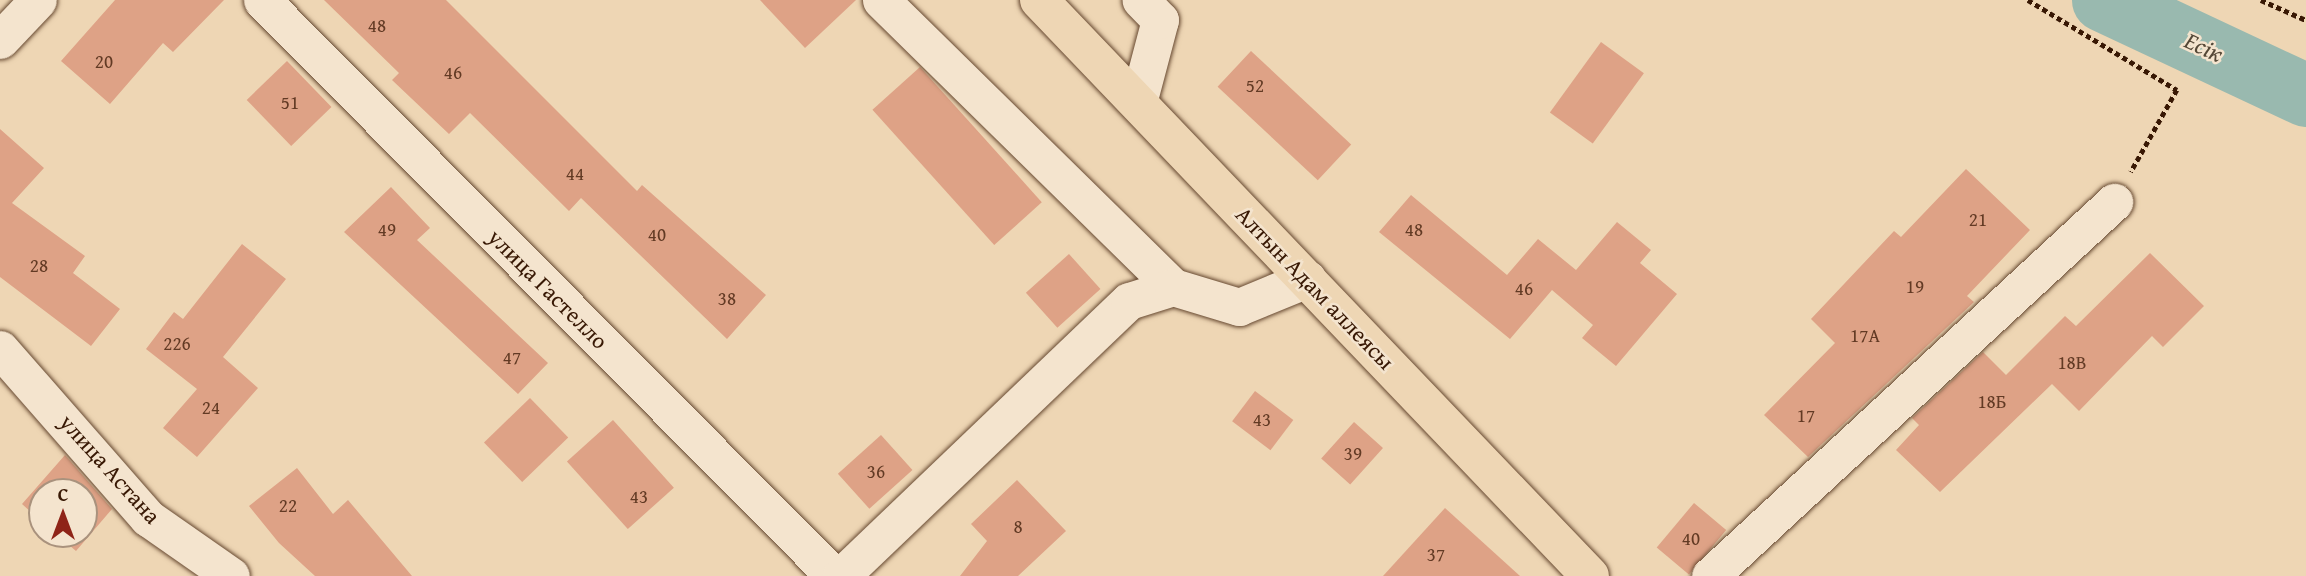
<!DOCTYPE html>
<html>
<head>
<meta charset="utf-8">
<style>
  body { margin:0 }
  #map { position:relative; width:2306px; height:576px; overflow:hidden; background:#eed6b4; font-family:"Gentium Book Plus",serif }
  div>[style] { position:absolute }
  .river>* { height:63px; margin:-31.5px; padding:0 31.5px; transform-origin:31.5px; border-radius:31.5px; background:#99b9af }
  .building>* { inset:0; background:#dea286; transform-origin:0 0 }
  .path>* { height:4.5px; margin-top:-2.25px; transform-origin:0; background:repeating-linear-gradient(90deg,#381804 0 5px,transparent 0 8.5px) }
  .roads { filter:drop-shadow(0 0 2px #664830) drop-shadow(0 0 2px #664830) }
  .minor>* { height:37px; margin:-18.5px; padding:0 18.5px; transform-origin:18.5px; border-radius:18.5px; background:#f4e4ce }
  .major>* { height:38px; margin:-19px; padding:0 19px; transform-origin:19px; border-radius:19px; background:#eed6b4 }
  span { translate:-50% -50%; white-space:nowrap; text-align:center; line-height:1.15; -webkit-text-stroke:5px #f4e4ce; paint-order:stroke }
  .number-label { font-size:19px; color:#623a24 }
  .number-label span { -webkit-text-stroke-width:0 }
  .street-label { font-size:23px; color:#381804 }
  .water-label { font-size:24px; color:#554837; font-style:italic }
  .north { position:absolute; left:28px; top:478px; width:70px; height:70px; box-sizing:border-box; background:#f4e4ce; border:2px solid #a9927d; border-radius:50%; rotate:0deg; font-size:19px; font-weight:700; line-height:28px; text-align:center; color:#381804 }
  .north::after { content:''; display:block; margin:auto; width:24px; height:32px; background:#8f2418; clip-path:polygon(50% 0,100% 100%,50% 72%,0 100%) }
</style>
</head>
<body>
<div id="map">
  <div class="river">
    <div style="left:2103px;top:0;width:224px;rotate:25.1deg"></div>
  </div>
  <div class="building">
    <div style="clip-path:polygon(115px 0,224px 0,173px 52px,163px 43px,110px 104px,61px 61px)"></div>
    <div style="clip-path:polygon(324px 0,446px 0,637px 191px,642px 185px,766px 295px,727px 339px,581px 198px,569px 211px,470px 113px,449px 134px,392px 80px,399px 73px)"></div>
    <div style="clip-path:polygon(760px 0,856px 0,805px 48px)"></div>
    <div style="left:1601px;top:42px;width:53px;height:87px;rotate:36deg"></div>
    <div style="left:1251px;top:51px;width:137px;height:49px;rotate:43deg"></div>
    <div style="left:287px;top:61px;width:64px;height:56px;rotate:46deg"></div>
    <div style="left:920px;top:67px;width:182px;height:64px;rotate:48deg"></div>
    <div style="clip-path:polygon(0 129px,44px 168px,12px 203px,85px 256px,73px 273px,120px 309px,91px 346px,0 277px)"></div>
    <div style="clip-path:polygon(1966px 169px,2030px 230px,1967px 296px,1974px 302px,1808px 457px,1764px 415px,1835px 343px,1811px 319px,1894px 231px,1901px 237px)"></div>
    <div style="clip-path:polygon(391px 187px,430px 228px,417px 240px,548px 363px,518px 394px,344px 232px)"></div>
    <div style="clip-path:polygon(1411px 195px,1507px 275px,1538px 239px,1576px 270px,1617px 222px,1651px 250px,1640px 263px,1677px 294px,1616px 366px,1582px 338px,1593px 325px,1552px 290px,1510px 339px,1379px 232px)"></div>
    <div style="clip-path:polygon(242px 244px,286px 279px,223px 357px,258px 388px,197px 457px,163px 428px,197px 389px,146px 349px,174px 312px,183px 319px)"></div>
    <div style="clip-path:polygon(2150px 253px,2204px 306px,2163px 347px,2152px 336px,2079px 411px,2052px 384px,1940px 492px,1896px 450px,1919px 425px,1912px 418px,1983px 352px,2006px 375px,2065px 316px,2076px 326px)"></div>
    <div style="left:1069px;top:254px;width:47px;height:58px;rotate:48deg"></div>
    <div style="left:1255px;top:391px;width:48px;height:38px;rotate:37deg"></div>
    <div style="left:530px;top:398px;width:55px;height:64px;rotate:46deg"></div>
    <div style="left:613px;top:420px;width:91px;height:62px;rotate:48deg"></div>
    <div style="left:1354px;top:422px;width:39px;height:49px;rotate:42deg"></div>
    <div style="left:881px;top:435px;width:47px;height:58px;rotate:48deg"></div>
    <div style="clip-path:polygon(65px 455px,112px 509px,76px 551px,56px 534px,84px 534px,84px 492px,42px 492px,42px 522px,22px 504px)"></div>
    <div style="clip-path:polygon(297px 468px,333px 514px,348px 500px,412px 576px,315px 576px,279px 543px,249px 506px)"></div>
    <div style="clip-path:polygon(1017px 480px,1066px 531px,1018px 576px,960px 576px,987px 541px,971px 524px)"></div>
    <div style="left:1694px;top:503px;width:42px;height:58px;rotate:40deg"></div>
    <div style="clip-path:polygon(1445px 508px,1520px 576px,1383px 576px)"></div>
  </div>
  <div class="path">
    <div style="left:2028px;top:0;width:174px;rotate:31.1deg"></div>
    <div style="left:2177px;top:90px;width:94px;rotate:119.3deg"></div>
    <div style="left:2261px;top:0;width:49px;rotate:24deg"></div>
  </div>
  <div class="roads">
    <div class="minor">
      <div style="left:262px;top:0;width:812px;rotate:45.2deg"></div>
      <div style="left:881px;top:0;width:409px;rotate:44.5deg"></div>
      <div style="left:0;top:40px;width:55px;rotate:-46.5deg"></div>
      <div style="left:1138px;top:103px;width:86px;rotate:-75.2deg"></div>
      <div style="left:1160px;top:20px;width:28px;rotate:-134deg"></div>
      <div style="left:0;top:349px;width:225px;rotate:48.8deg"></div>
      <div style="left:148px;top:518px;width:101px;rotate:34.9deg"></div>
      <div style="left:841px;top:576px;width:398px;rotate:-43.7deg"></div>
      <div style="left:1129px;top:301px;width:46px;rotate:-17.7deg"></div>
      <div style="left:1173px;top:287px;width:69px;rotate:16.9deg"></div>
      <div style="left:1239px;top:307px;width:74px;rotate:-22.4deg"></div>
      <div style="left:1710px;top:576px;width:551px;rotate:-42.79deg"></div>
    </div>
    <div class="major">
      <div style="left:1039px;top:0;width:797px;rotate:46.27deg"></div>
    </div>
  </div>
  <div class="number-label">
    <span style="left:377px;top:26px">48</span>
    <span style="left:104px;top:62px">20</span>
    <span style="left:453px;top:73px">46</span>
    <span style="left:1255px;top:86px">52</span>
    <span style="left:290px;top:103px">51</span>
    <span style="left:575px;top:174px">44</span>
    <span style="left:1978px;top:220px">21</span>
    <span style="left:387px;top:230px">49</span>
    <span style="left:1414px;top:230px">48</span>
    <span style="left:657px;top:235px">40</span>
    <span style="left:39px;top:266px">28</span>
    <span style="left:1915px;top:287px">19</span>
    <span style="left:1524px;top:289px">46</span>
    <span style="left:727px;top:299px">38</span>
    <span style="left:1865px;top:336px">17А</span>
    <span style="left:177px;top:344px">226</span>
    <span style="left:512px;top:358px">47</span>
    <span style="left:2072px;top:363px">18В</span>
    <span style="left:1992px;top:402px">18Б</span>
    <span style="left:211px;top:408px">24</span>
    <span style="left:1806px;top:416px">17</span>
    <span style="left:1262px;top:420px">43</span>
    <span style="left:1353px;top:454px">39</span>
    <span style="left:876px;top:472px">36</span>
    <span style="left:639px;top:497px">43</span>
    <span style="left:288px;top:506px">22</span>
    <span style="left:1018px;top:527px">8</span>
    <span style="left:1691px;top:539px">40</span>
    <span style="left:1436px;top:555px">37</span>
  </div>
  <div class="street-label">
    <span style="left:1315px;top:288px;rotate:46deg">Алтын Адам аллеясы</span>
    <span style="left:548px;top:289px;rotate:45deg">улица Гастелло</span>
    <span style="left:110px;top:469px;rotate:48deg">улица Астана</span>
  </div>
  <div class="water-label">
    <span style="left:2204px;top:47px;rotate:25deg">Есік</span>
  </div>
  <div class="north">С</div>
</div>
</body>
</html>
